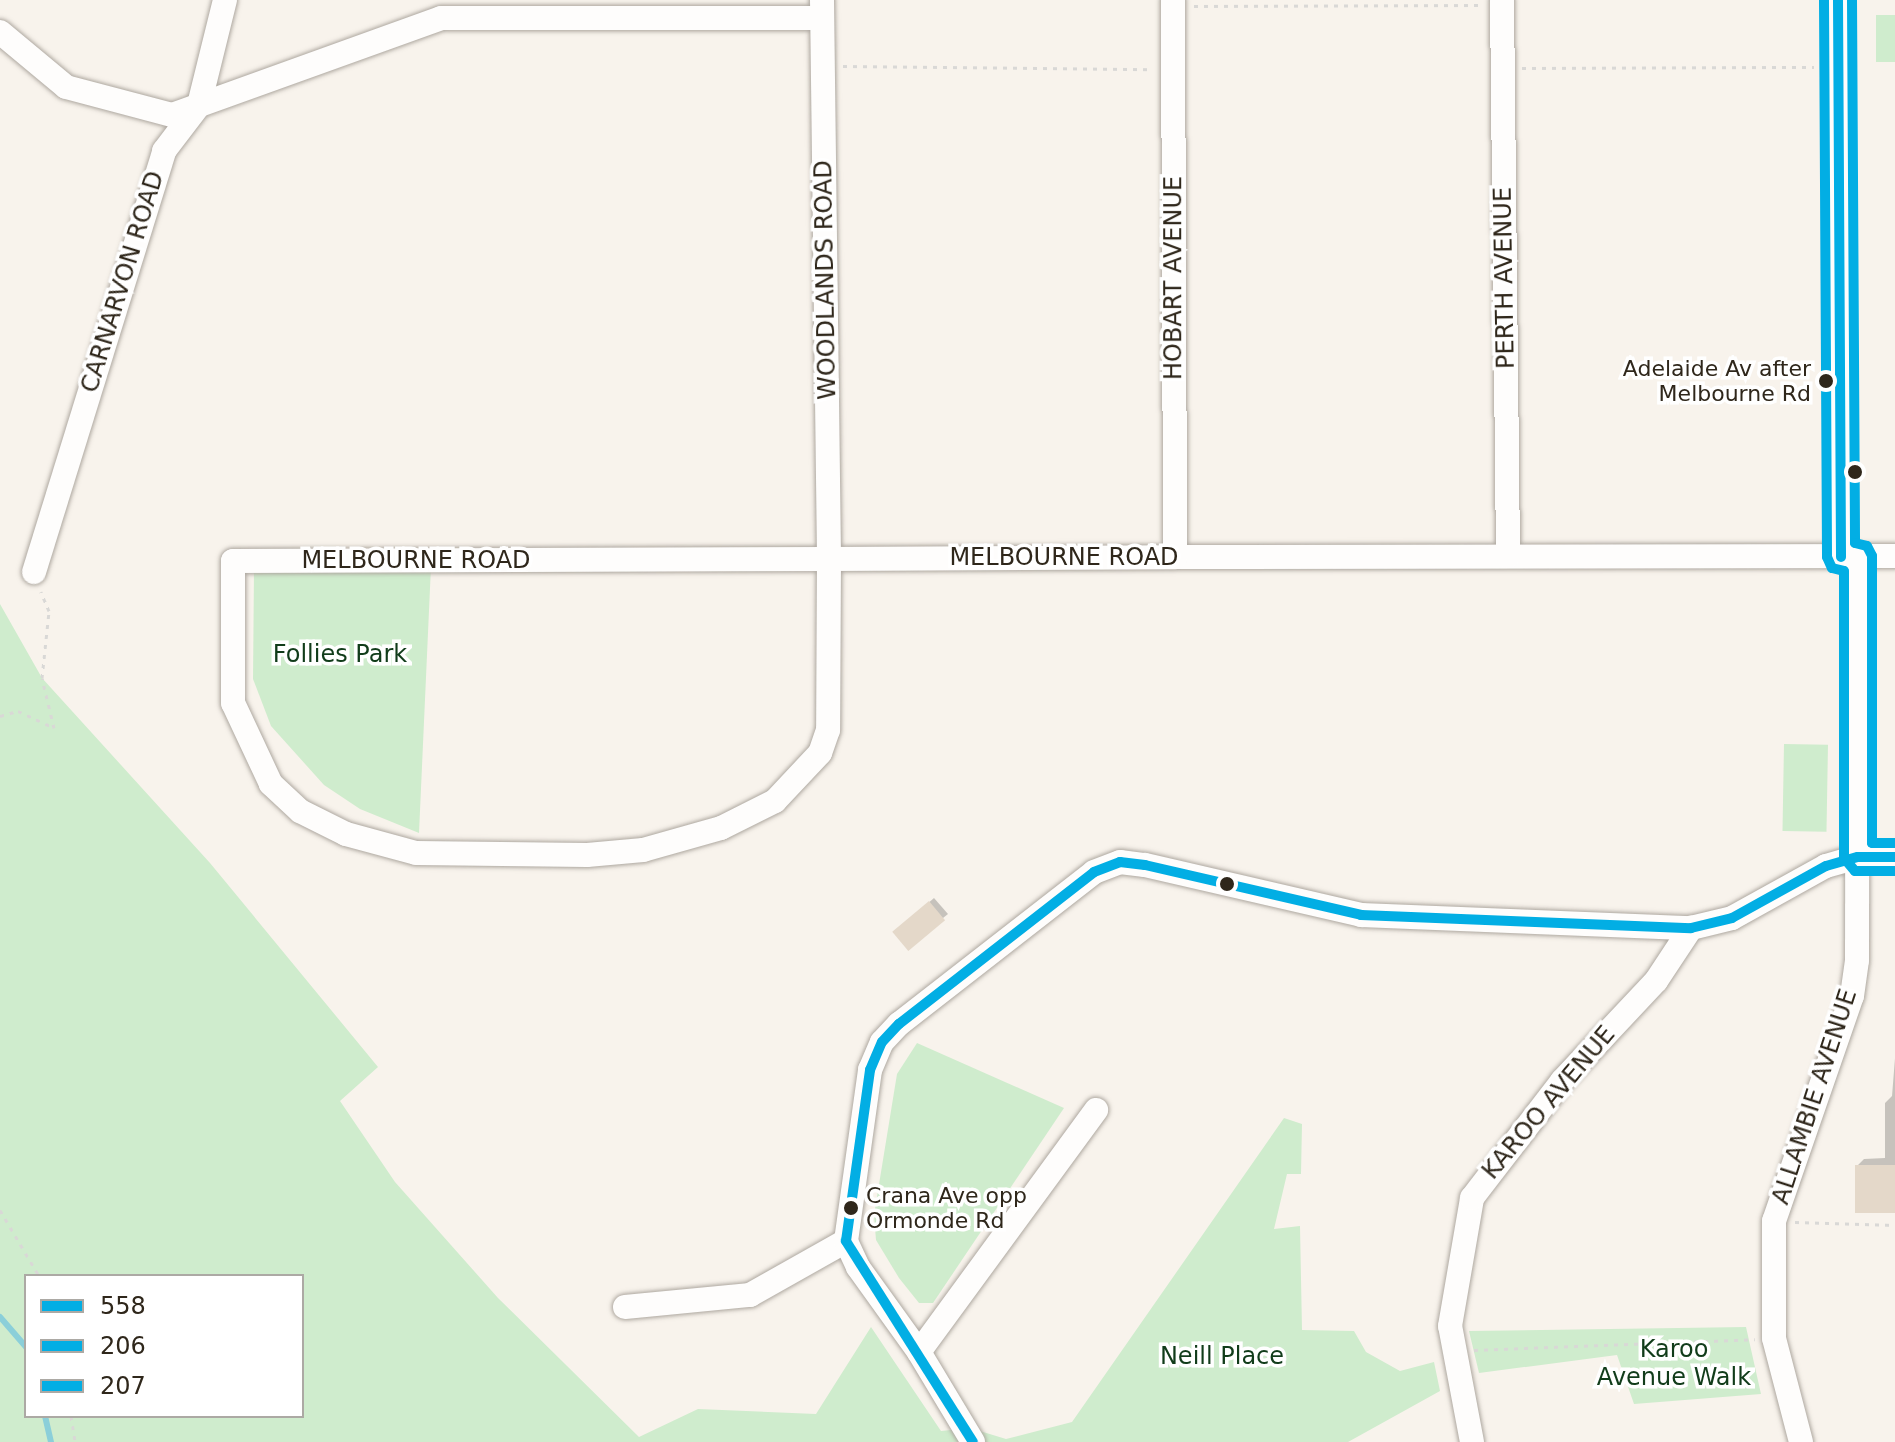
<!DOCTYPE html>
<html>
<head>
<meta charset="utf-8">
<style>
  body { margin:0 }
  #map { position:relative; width:1895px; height:1442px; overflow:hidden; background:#f8f3ec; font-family:"DejaVu Sans",sans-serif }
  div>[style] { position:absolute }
  .green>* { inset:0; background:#cfeccd; transform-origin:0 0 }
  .shadow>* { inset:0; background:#0003 }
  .stream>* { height:6px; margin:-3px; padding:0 3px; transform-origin:3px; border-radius:3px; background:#8bcfd9 }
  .building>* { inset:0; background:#e4d8c9; transform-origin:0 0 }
  .path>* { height:3px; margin-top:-1.5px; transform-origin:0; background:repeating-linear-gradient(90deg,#d9d8d6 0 4px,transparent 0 10px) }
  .roads { filter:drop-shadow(0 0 2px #aea8a0) drop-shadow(0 0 2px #aea8a0) }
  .minor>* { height:24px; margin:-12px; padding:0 12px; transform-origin:12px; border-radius:12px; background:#fefdfc }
  .bus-1>* { height:10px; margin:-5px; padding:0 5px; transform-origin:5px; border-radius:5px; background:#02aee4 }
  .bus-2>* { height:10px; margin:-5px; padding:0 5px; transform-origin:5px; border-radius:5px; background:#02aee4 }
  .bus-3>* { height:10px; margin:-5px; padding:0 5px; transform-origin:5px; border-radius:5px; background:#02aee4 }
  .dots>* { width:22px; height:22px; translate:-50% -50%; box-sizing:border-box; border:4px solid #fff; border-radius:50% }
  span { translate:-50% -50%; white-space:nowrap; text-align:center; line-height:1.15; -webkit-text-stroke:7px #fff; paint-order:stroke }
  .bus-label { font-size:22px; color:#2f271b }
  .right { translate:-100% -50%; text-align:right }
  .left { translate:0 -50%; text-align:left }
  .street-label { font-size:24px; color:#2f271b }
  .park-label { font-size:24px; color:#113c1a }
  .legend { position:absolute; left:24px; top:1274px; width:280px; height:144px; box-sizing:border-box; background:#fff; border:2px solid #aca9a4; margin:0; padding:10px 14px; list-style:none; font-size:24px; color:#2f271b }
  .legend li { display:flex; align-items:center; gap:16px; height:40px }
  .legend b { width:40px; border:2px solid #aca9a4 }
</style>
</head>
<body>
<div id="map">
  <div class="green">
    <div style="left:1876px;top:15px;width:19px;height:47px"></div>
    <div style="clip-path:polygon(431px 566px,419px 833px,360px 809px,324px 785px,271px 726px,253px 679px,254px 569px)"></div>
    <div style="clip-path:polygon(evenodd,0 604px,42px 678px,210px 863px,378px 1067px,340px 1101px,395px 1182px,498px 1298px,639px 1437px,698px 1409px,816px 1414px,871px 1327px,941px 1431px,970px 1428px,1006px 1439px,1072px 1422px,1284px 1118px,1302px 1124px,1301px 1174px,1287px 1174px,1274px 1229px,1300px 1226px,1302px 1330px,1354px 1331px,1366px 1352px,1400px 1371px,1434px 1362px,1440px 1391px,1348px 1442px,0 1442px,0 604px,26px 1276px,302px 1276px,302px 1416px,26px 1416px,26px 1276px)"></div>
    <div style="left:1784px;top:744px;width:44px;height:87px;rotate:1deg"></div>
    <div style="clip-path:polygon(917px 1043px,1064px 1108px,933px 1303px,919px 1303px,899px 1278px,876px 1240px,874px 1215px,897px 1074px)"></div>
    <div style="clip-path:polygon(1746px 1327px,1761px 1394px,1634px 1404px,1617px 1355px,1479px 1373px,1469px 1331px)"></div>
  </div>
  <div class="shadow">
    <div style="clip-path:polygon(934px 898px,948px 914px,943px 918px,901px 927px)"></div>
    <div style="clip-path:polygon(1895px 1058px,1895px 1211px,1857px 1166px,1864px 1159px,1885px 1158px,1885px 1103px,1892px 1096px)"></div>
  </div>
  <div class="stream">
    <div style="left:0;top:1317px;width:40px;rotate:49deg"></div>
    <div style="left:45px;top:1416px;width:27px;rotate:77deg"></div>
  </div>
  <div class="building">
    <div style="left:929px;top:901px;width:25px;height:48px;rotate:50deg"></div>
    <div style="left:1855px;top:1165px;width:40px;height:48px"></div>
  </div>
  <div class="path">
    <div style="left:1194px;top:6px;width:288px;rotate:-0.2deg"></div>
    <div style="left:843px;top:66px;width:309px;rotate:0.6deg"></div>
    <div style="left:1522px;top:68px;width:292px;rotate:-0.2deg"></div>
    <div style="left:0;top:716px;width:19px;rotate:-16deg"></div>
    <div style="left:18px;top:711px;width:40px;rotate:25deg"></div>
    <div style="left:54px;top:728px;width:51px;rotate:-103.5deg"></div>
    <div style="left:42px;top:678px;width:67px;rotate:-84deg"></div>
    <div style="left:49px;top:611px;width:21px;rotate:-113deg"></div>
    <div style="left:0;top:1210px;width:77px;rotate:59.4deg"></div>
    <div style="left:1795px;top:1222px;width:100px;rotate:1.7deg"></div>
    <div style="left:1474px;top:1350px;width:281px;rotate:-2.2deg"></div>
    <div style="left:71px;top:1416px;width:26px;rotate:81deg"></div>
  </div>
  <div class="roads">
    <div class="minor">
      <div style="left:822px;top:0;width:559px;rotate:89.28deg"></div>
      <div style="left:829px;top:559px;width:171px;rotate:90.3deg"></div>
      <div style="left:828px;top:730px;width:24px;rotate:109deg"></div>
      <div style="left:820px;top:753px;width:66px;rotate:133.2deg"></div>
      <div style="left:775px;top:801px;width:60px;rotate:153.4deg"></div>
      <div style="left:721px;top:828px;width:81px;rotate:164.2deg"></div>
      <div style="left:643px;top:850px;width:56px;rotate:174.9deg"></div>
      <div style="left:587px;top:855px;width:171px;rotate:-179.3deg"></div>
      <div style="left:416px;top:853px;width:73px;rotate:-164.8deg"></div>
      <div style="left:346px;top:834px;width:51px;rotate:-153.4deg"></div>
      <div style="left:300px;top:811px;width:40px;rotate:-137deg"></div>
      <div style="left:271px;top:784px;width:89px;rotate:-115.1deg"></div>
      <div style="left:233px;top:703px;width:142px;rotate:-90deg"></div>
      <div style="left:233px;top:561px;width:596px;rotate:-0.19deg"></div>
      <div style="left:829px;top:559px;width:346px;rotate:-0.3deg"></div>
      <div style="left:1175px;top:557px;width:720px;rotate:-0.08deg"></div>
      <div style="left:1173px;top:0;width:557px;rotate:89.79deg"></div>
      <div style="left:1502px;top:0;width:556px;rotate:89.38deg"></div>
      <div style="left:1838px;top:0;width:557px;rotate:89.69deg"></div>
      <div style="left:0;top:32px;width:86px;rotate:39.8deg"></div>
      <div style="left:66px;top:87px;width:110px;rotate:14.8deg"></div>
      <div style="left:172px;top:115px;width:286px;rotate:-19.8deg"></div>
      <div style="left:441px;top:18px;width:381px"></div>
      <div style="left:34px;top:572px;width:441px;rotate:-72.8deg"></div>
      <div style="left:164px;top:151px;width:58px;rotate:-52.7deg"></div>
      <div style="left:199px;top:105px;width:108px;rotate:-76.1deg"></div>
      <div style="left:625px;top:1307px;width:126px;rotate:-5.5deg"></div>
      <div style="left:750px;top:1295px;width:110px;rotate:-29.4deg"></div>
      <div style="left:919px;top:1352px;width:300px;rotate:-53.8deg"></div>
      <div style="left:973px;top:1442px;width:105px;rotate:-121deg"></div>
      <div style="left:919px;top:1352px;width:105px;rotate:-125.7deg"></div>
      <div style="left:858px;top:1267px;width:29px;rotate:-115deg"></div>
      <div style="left:846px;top:1241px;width:173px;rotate:-82deg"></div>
      <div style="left:870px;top:1070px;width:30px;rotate:-67deg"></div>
      <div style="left:882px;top:1042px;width:25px;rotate:-47deg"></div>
      <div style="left:899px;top:1024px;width:247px;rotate:-37.9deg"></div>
      <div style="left:1094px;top:872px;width:28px;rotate:-21deg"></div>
      <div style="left:1120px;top:862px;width:25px;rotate:7deg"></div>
      <div style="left:1145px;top:865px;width:222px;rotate:13deg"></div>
      <div style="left:1361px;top:915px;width:330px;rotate:2.3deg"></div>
      <div style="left:1691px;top:928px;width:42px;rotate:-13.7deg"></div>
      <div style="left:1732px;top:918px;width:107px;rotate:-29deg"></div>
      <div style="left:1826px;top:866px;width:33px;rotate:-16deg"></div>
      <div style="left:1858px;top:857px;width:37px"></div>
      <div style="left:1472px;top:1442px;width:118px;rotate:-100.7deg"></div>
      <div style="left:1450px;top:1326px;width:130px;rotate:-80.2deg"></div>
      <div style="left:1472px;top:1198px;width:148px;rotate:-52.4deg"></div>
      <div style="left:1562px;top:1081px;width:137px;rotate:-46.8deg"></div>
      <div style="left:1656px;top:981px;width:64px;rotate:-56.6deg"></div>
      <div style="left:1801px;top:1442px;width:107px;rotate:-104.6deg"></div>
      <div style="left:1774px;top:1338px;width:117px;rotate:-90deg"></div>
      <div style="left:1774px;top:1221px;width:238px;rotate:-70.9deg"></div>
      <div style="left:1852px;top:996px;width:36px;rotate:-82deg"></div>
      <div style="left:1857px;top:960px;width:403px;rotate:-89.9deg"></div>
    </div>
  </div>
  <div class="bus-1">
    <div style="left:1838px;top:0;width:557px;rotate:89.69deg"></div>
    <div style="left:973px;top:1442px;width:238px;rotate:-122.3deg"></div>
    <div style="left:846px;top:1241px;width:173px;rotate:-82deg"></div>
    <div style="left:870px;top:1070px;width:30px;rotate:-67deg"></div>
    <div style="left:882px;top:1042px;width:25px;rotate:-47deg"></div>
    <div style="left:899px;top:1024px;width:247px;rotate:-37.9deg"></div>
    <div style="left:1094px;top:872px;width:28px;rotate:-21deg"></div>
    <div style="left:1120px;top:862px;width:25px;rotate:7deg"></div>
    <div style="left:1145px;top:865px;width:222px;rotate:13deg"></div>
    <div style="left:1361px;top:915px;width:330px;rotate:2.3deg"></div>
    <div style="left:1691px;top:928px;width:42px;rotate:-13.7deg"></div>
    <div style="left:1732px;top:918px;width:107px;rotate:-29deg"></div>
    <div style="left:1826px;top:866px;width:33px;rotate:-16deg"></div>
    <div style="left:1858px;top:857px;width:37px"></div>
  </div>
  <div class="bus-2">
    <div style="left:1824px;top:0;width:557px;rotate:89.69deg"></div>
    <div style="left:1827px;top:557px;width:12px;rotate:66deg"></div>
    <div style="left:1832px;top:568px;width:12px;rotate:14deg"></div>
    <div style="left:1844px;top:571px;width:287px;rotate:90deg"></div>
    <div style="left:1844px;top:858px;width:17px;rotate:50deg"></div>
    <div style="left:1855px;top:871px;width:40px"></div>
  </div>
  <div class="bus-3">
    <div style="left:1852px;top:0;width:543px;rotate:89.68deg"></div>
    <div style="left:1855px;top:543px;width:12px;rotate:14deg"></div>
    <div style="left:1867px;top:546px;width:11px;rotate:63deg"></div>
    <div style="left:1872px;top:556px;width:287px;rotate:90deg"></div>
    <div style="left:1872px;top:843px;width:23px"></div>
  </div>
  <div class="dots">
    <div style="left:1826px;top:381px;background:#2f271b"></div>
    <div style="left:1855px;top:472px;background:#2f271b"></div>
    <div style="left:1227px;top:884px;background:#2f271b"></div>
    <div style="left:851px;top:1208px;background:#2f271b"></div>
  </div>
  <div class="bus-label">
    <span class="right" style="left:1811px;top:381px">Adelaide Av after<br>Melbourne Rd</span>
    <span class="left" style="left:866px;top:1208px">Crana Ave opp<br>Ormonde Rd</span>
  </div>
  <div class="street-label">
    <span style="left:1174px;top:278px;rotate:-90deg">HOBART AVENUE</span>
    <span style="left:1505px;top:278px;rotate:-91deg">PERTH AVENUE</span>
    <span style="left:826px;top:280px;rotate:-91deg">WOODLANDS ROAD</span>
    <span style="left:123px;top:282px;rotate:-73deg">CARNARVON ROAD</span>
    <span style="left:1064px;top:558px">MELBOURNE ROAD</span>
    <span style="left:416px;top:561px">MELBOURNE ROAD</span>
    <span style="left:1815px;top:1097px;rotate:-72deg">ALLAMBIE AVENUE</span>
    <span style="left:1549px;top:1103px;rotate:-50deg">KAROO AVENUE</span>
  </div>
  <div class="park-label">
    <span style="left:340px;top:655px">Follies Park</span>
    <span style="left:1674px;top:1364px">Karoo<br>Avenue Walk</span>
    <span style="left:1222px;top:1357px">Neill Place</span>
  </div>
  <ul class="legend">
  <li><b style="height:10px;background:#02aee4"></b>558</li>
  <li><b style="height:10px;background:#02aee4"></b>206</li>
  <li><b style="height:10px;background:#02aee4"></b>207</li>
  </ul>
</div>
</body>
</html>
